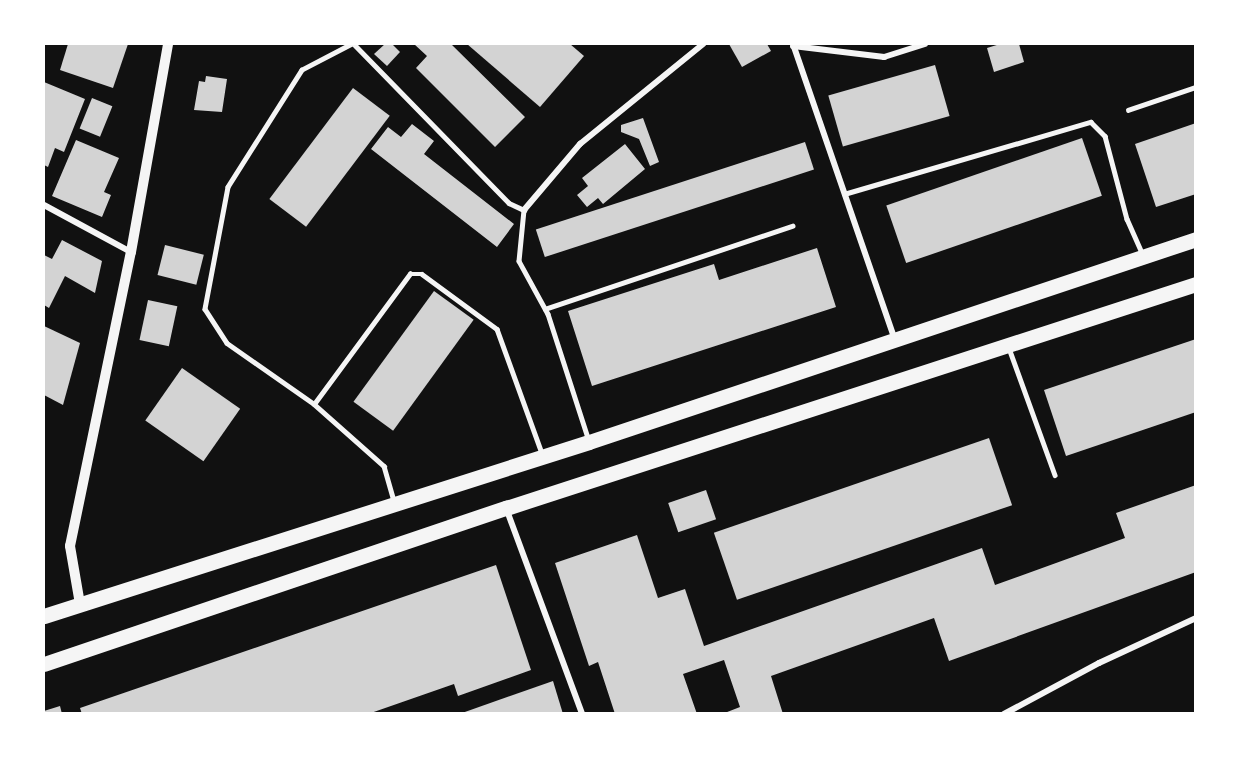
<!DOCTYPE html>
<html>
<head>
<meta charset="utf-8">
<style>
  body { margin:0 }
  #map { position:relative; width:1239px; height:757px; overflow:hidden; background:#111; font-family:Literata,serif }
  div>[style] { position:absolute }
  .building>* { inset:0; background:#d3d3d3; transform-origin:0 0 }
  .service>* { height:4.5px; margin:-2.25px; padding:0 2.25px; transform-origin:2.25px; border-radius:2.25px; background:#f5f5f5 }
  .minor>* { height:6px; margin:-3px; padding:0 3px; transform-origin:3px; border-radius:3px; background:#f5f5f5 }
  .tertiary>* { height:10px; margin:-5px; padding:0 5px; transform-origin:5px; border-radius:5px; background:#f5f5f5 }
  .primary>* { height:15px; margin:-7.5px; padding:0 7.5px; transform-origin:7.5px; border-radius:7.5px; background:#f5f5f5 }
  span { translate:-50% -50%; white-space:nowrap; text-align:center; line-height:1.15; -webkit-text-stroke:6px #fff; paint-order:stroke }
  .frame { position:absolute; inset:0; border:45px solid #fff; pointer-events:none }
</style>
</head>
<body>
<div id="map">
  <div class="building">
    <div style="clip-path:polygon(68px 44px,128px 44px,113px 88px,60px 70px)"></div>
    <div style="clip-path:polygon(385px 44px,392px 44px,400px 52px,387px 66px,374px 54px)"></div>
    <div style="clip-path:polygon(414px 44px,451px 44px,525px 117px,495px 147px,416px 68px,427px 56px)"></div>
    <div style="clip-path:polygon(467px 44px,570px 44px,584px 56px,540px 107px)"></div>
    <div style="clip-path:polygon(729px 44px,767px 44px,771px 51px,742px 67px)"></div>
    <div style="clip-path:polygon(1000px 44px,1019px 44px,1024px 62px,994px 72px,987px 48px)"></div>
    <div style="left:935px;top:65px;width:53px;height:111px;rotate:74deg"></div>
    <div style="clip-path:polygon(206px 76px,227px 79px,222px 112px,194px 110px,199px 81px,205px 82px)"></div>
    <div style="clip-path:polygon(44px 82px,85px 99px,64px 152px,55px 148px,48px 167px,44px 165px)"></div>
    <div style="left:353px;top:88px;width:46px;height:139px;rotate:37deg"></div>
    <div style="left:92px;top:98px;width:22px;height:33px;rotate:22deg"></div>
    <div style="clip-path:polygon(643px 118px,659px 162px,650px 166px,639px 139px,621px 132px,621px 125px)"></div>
    <div style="clip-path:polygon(1196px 123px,1196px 194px,1156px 207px,1135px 144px)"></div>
    <div style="clip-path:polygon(412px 124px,434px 141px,424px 154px,514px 224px,497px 247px,371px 149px,388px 127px,401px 137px)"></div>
    <div style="left:1082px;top:138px;width:61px;height:207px;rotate:71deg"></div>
    <div style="clip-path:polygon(76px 140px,119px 158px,104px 192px,111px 195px,102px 217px,52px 196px)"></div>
    <div style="left:805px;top:142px;width:29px;height:283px;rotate:72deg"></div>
    <div style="clip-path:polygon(625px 144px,645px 169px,603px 204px,598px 198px,587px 207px,577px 195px,588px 186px,582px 178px)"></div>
    <div style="clip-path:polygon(62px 240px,102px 261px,95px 293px,65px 276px,49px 308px,44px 305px,44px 255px,52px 259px)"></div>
    <div style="left:165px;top:245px;width:40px;height:31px;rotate:14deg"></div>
    <div style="clip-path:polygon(817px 248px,836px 307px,592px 386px,568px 311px,714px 264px,719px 280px)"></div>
    <div style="left:434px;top:291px;width:49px;height:137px;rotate:36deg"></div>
    <div style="left:148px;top:300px;width:30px;height:41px;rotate:12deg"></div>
    <div style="clip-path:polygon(44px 326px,80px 343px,63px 405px,44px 395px)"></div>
    <div style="clip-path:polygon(1196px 339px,1196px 412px,1066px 456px,1044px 390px)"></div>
    <div style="left:182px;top:368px;width:71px;height:64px;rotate:35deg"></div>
    <div style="left:989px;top:438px;width:71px;height:291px;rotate:71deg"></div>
    <div style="clip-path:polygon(1196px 485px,1196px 572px,949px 661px,934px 618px,771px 676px,783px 714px,722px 714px,740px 707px,724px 660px,683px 674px,697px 714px,615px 714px,598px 662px,589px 666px,555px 563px,637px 535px,658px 598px,685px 589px,704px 646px,982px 548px,995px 585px,1125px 538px,1116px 513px)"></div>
    <div style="left:706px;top:490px;width:31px;height:40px;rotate:71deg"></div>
    <div style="clip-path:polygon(496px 565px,531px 670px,458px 696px,454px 684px,368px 714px,82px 714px,80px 708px)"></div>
    <div style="clip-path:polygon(553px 681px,563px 714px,462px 714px,462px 713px)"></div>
    <div style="clip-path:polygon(60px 706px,62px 714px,44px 714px,44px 711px)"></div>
  </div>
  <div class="service">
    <div style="left:352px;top:44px;width:56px;rotate:152.5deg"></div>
    <div style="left:302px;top:70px;width:138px;rotate:122.3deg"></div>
    <div style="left:228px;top:187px;width:124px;rotate:100.7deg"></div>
    <div style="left:205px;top:309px;width:40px;rotate:57.1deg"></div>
    <div style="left:227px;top:343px;width:106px;rotate:35deg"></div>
    <div style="left:314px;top:404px;width:94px;rotate:41.5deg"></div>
    <div style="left:384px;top:466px;width:35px;rotate:74deg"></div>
    <div style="left:354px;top:44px;width:222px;rotate:45.7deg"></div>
    <div style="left:509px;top:203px;width:17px;rotate:25deg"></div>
    <div style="left:524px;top:210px;width:51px;rotate:95.6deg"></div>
    <div style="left:519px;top:261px;width:60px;rotate:61.3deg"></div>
    <div style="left:548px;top:314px;width:130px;rotate:72.1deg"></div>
    <div style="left:1128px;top:110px;width:72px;rotate:-18.7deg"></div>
    <div style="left:844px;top:194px;width:257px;rotate:-16.3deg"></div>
    <div style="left:1091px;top:122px;width:20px;rotate:45deg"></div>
    <div style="left:1105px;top:136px;width:86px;rotate:75.2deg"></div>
    <div style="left:1127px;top:219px;width:39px;rotate:66deg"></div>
    <div style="left:545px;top:309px;width:261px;rotate:-18.6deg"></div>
    <div style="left:1009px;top:348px;width:135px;rotate:70.1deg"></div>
    <div style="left:314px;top:404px;width:162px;rotate:-53.6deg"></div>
    <div style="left:410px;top:274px;width:12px"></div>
    <div style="left:422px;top:274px;width:93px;rotate:36.3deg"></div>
    <div style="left:497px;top:329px;width:132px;rotate:70.1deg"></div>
  </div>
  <div class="minor">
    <div style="left:793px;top:44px;width:311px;rotate:71deg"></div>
    <div style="left:793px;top:46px;width:92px;rotate:6.9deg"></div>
    <div style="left:884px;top:57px;width:43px;rotate:-17.6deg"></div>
    <div style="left:44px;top:205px;width:99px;rotate:28.4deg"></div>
    <div style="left:524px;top:210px;width:87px;rotate:-49.7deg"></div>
    <div style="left:580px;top:144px;width:159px;rotate:-39.1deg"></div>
    <div style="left:506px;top:508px;width:220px;rotate:69.7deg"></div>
    <div style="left:1004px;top:714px;width:108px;rotate:-28.2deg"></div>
    <div style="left:1099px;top:663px;width:107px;rotate:-24.9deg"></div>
  </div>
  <div class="tertiary">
    <div style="left:80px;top:604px;width:59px;rotate:-99.8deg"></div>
    <div style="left:70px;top:546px;width:300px;rotate:-78.3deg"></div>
    <div style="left:131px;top:252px;width:211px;rotate:-79.9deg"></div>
  </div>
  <div class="primary">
    <div style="left:44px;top:616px;width:572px;rotate:-17.71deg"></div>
    <div style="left:589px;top:442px;width:640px;rotate:-18.49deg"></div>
    <div style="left:44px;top:664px;width:488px;rotate:-18.7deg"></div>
    <div style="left:506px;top:508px;width:725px;rotate:-17.99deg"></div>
  </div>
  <div class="frame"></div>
</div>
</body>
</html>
